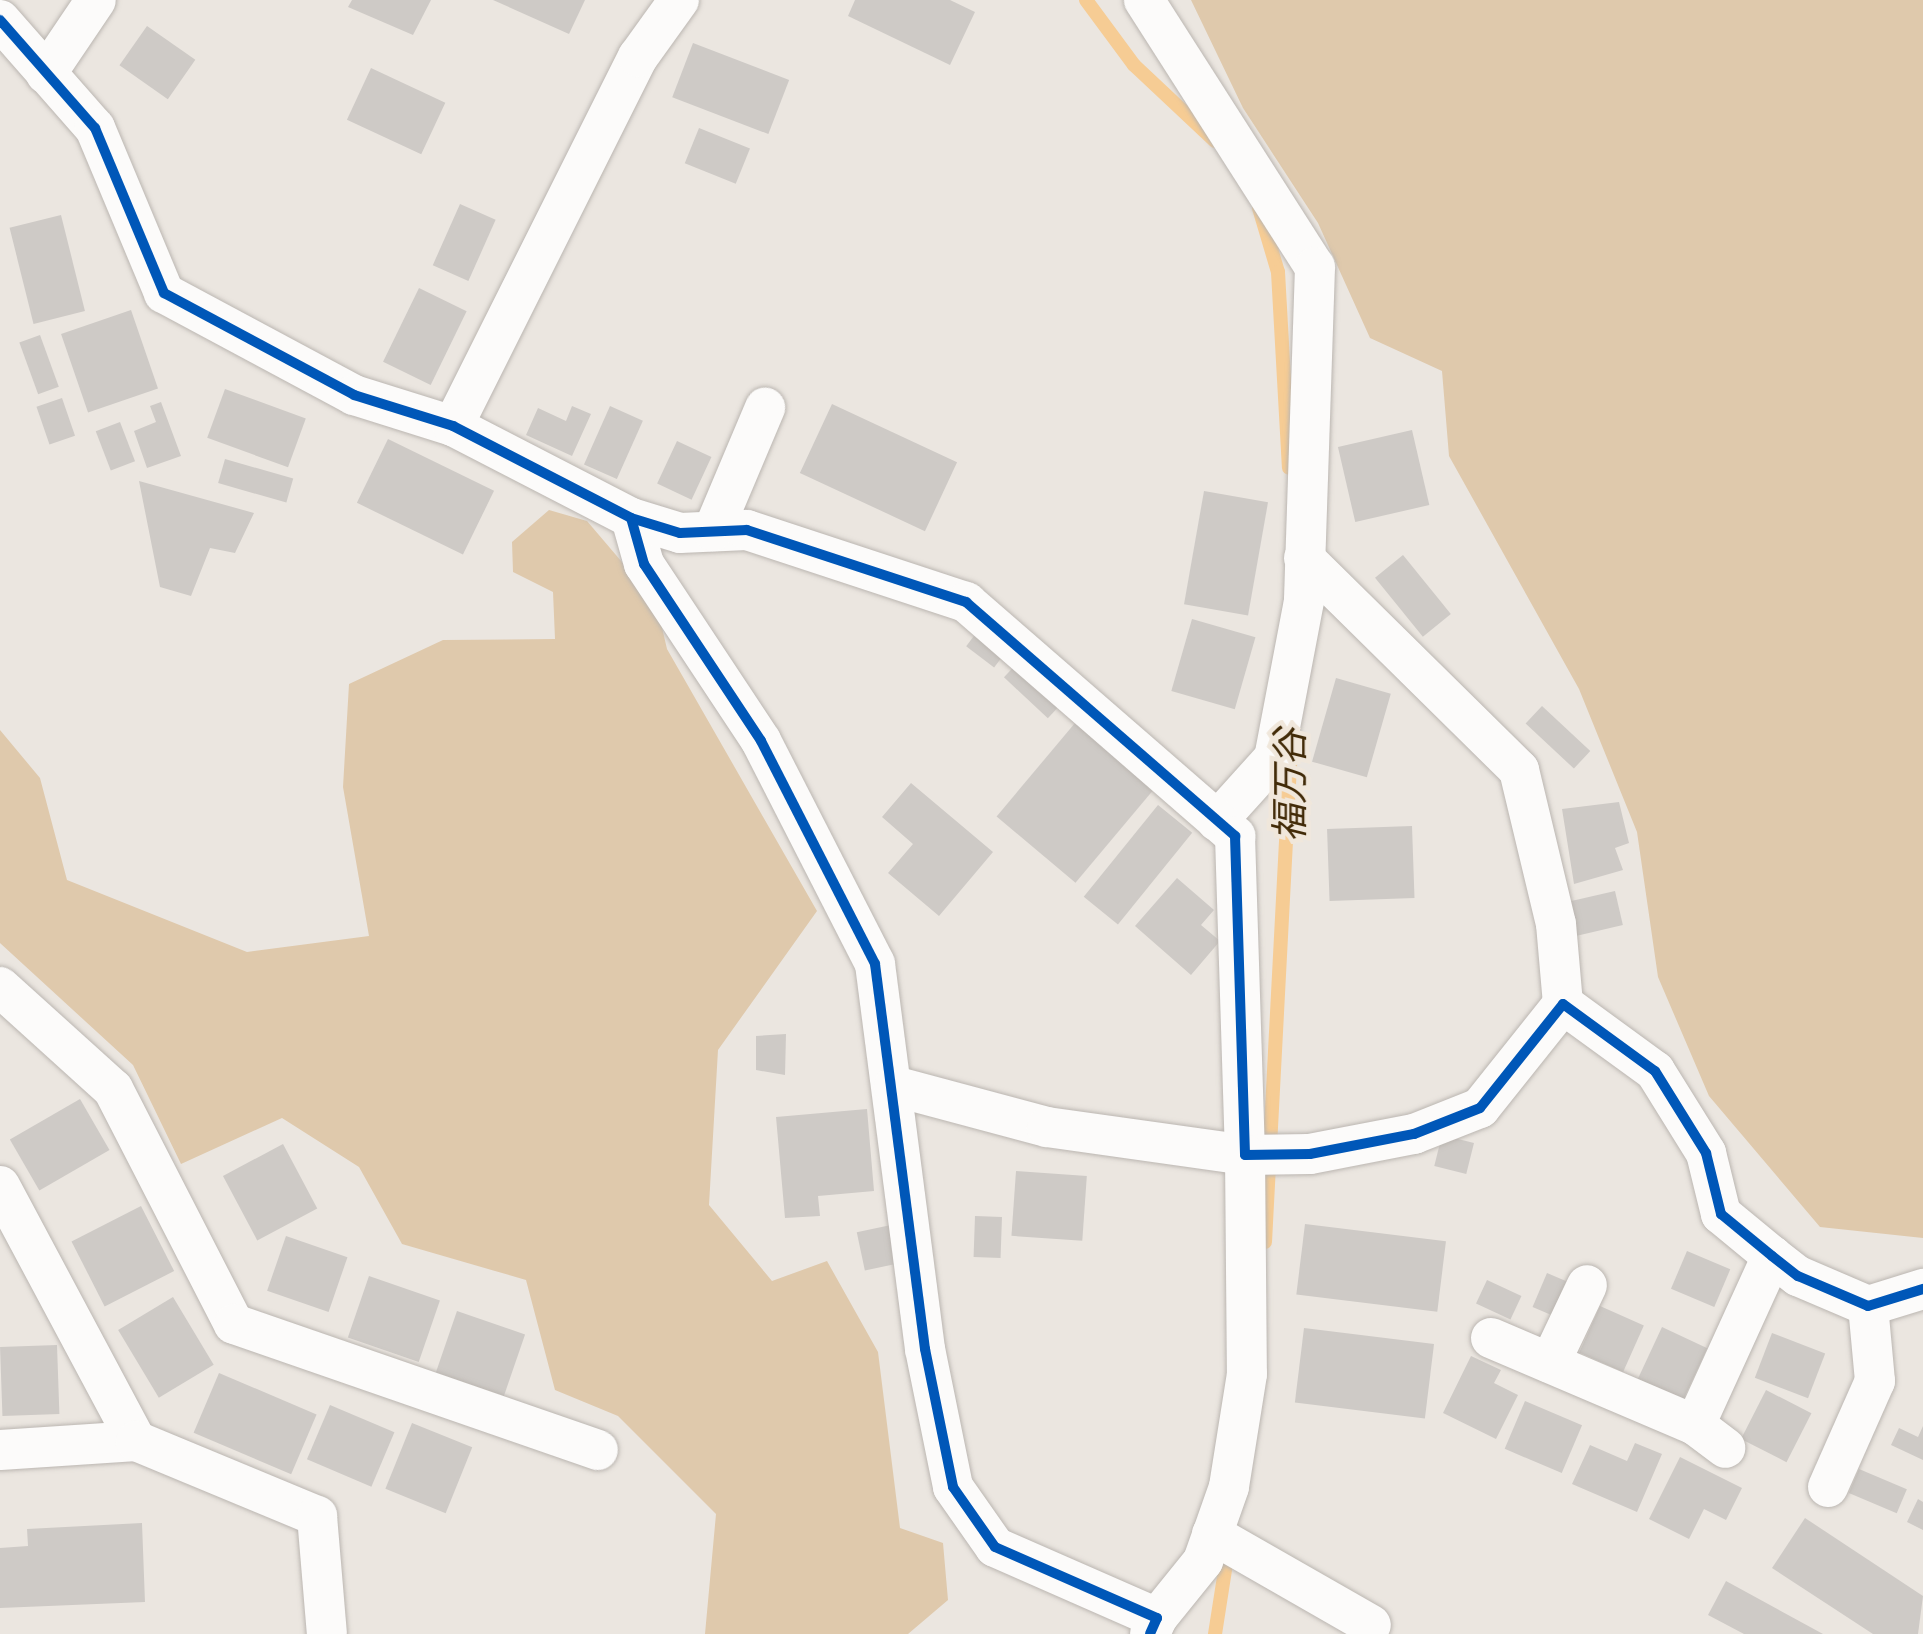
<!DOCTYPE html>
<html>
<head>
<meta charset="utf-8">
<style>
  body { margin:0 }
  #map { position:relative; width:1923px; height:1634px; overflow:hidden; background:#ebe6e0; font-family:Raleway,"Noto Sans JP",sans-serif }
  div>[style] { position:absolute }
  .green>* { inset:0; background:#dfc9ac }
  .stream>* { height:14px; margin:-7px; padding:0 7px; transform-origin:7px; border-radius:7px; background:#f6cc94 }
  .building>* { inset:0; background:#cecac6; transform-origin:0 0 }
  .roads { filter:drop-shadow(0 0 2px #bbb6b1) drop-shadow(0 0 2px #bbb6b1) }
  .minor>* { height:40px; margin:-20px; padding:0 20px; transform-origin:20px; border-radius:20px; background:#fcfbfa }
  .cycleway>* { height:10px; margin:-5px; padding:0 5px; transform-origin:5px; border-radius:5px; background:#0057b8 }
  span { translate:-50% -50%; white-space:nowrap; text-align:center; line-height:1.15; -webkit-text-stroke:9px #f0e7db; paint-order:stroke }
  .water-label { font-size:38px; color:#422b08; font-style:italic }
</style>
</head>
<body>
<div id="map">
  <div class="green">
    <div style="clip-path:polygon(1191px 0,1923px 0,1923px 1238px,1820px 1227px,1709px 1096px,1658px 977px,1637px 832px,1579px 689px,1449px 456px,1442px 371px,1370px 338px,1318px 223px,1243px 108px)"></div>
    <div style="clip-path:polygon(549px 510px,587px 521px,656px 602px,667px 649px,817px 911px,718px 1050px,709px 1205px,772px 1281px,827px 1261px,878px 1352px,900px 1528px,943px 1543px,948px 1600px,908px 1634px,705px 1634px,716px 1514px,618px 1416px,555px 1390px,526px 1280px,402px 1244px,359px 1167px,282px 1118px,181px 1164px,133px 1065px,0 943px,0 730px,40px 778px,67px 880px,247px 952px,369px 936px,343px 787px,349px 684px,443px 640px,555px 639px,553px 592px,513px 572px,512px 542px)"></div>
  </div>
  <div class="stream">
    <div style="left:1086px;top:0;width:81px;rotate:53.6deg"></div>
    <div style="left:1134px;top:65px;width:111px;rotate:43.2deg"></div>
    <div style="left:1259px;top:208px;width:67px;rotate:73.5deg"></div>
    <div style="left:1278px;top:272px;width:196px;rotate:86.8deg"></div>
    <div style="left:1265px;top:1242px;width:494px;rotate:-87deg"></div>
    <div style="left:1215px;top:1634px;width:84px;rotate:-81.1deg"></div>
  </div>
  <div class="building">
    <div style="clip-path:polygon(352px 0,431px 0,413px 35px,348px 7px)"></div>
    <div style="clip-path:polygon(493px 0,585px 0,569px 34px)"></div>
    <div style="clip-path:polygon(855px 0,950px 0,975px 12px,950px 65px,848px 16px)"></div>
    <div style="left:147px;top:26px;width:59px;height:48px;rotate:35deg"></div>
    <div style="left:693px;top:43px;width:103px;height:58px;rotate:21deg"></div>
    <div style="left:371px;top:68px;width:82px;height:57px;rotate:25deg"></div>
    <div style="left:699px;top:128px;width:55px;height:38px;rotate:22deg"></div>
    <div style="left:460px;top:204px;width:39px;height:67px;rotate:24deg"></div>
    <div style="left:61px;top:215px;width:99px;height:53px;rotate:76deg"></div>
    <div style="left:419px;top:288px;width:53px;height:82px;rotate:26deg"></div>
    <div style="left:131px;top:310px;width:83px;height:74px;rotate:71deg"></div>
    <div style="left:40px;top:335px;width:55px;height:22px;rotate:70deg"></div>
    <div style="left:225px;top:389px;width:86px;height:52px;rotate:20deg"></div>
    <div style="left:62px;top:398px;width:40px;height:27px;rotate:71deg"></div>
    <div style="clip-path:polygon(161px 402px,181px 456px,147px 468px,134px 431px,156px 422px,150px 406px)"></div>
    <div style="left:832px;top:404px;width:138px;height:76px;rotate:25deg"></div>
    <div style="clip-path:polygon(572px 406px,591px 414px,572px 456px,526px 435px,538px 408px,566px 421px)"></div>
    <div style="left:610px;top:406px;width:36px;height:64px;rotate:24deg"></div>
    <div style="left:120px;top:422px;width:42px;height:26px;rotate:69deg"></div>
    <div style="left:1412px;top:430px;width:77px;height:76px;rotate:77deg"></div>
    <div style="left:388px;top:439px;width:118px;height:71px;rotate:26deg"></div>
    <div style="left:677px;top:441px;width:38px;height:47px;rotate:25deg"></div>
    <div style="left:225px;top:459px;width:71px;height:25px;rotate:16deg"></div>
    <div style="clip-path:polygon(139px 481px,254px 513px,235px 553px,210px 548px,191px 596px,160px 587px)"></div>
    <div style="left:1204px;top:491px;width:65px;height:115px;rotate:10deg"></div>
    <div style="left:1403px;top:555px;width:76px;height:36px;rotate:51deg"></div>
    <div style="left:1192px;top:619px;width:66px;height:75px;rotate:16deg"></div>
    <div style="left:980px;top:628px;width:35px;height:23px;rotate:37deg"></div>
    <div style="left:1021px;top:659px;width:60px;height:25px;rotate:43deg"></div>
    <div style="left:1336px;top:678px;width:57px;height:87px;rotate:16deg"></div>
    <div style="left:1542px;top:706px;width:66px;height:24px;rotate:43deg"></div>
    <div style="left:1075px;top:723px;width:103px;height:122px;rotate:40deg"></div>
    <div style="clip-path:polygon(911px 783px,993px 852px,939px 916px,888px 873px,913px 844px,882px 817px)"></div>
    <div style="clip-path:polygon(1619px 802px,1629px 843px,1615px 848px,1623px 870px,1574px 884px,1562px 809px)"></div>
    <div style="left:1158px;top:805px;width:44px;height:118px;rotate:39deg"></div>
    <div style="left:1412px;top:826px;width:72px;height:85px;rotate:88deg"></div>
    <div style="clip-path:polygon(1177px 878px,1214px 910px,1201px 925px,1220px 941px,1191px 975px,1135px 926px)"></div>
    <div style="left:1615px;top:891px;width:35px;height:47px;rotate:77deg"></div>
    <div style="clip-path:polygon(786px 1034px,785px 1075px,756px 1070px,756px 1036px)"></div>
    <div style="left:80px;top:1099px;width:59px;height:81px;rotate:60deg"></div>
    <div style="clip-path:polygon(867px 1109px,874px 1191px,818px 1196px,820px 1216px,785px 1218px,776px 1117px)"></div>
    <div style="left:1442px;top:1135px;width:33px;height:32px;rotate:14deg"></div>
    <div style="left:283px;top:1144px;width:73px;height:68px;rotate:62deg"></div>
    <div style="left:1016px;top:1171px;width:71px;height:65px;rotate:4deg"></div>
    <div style="left:141px;top:1206px;width:73px;height:78px;rotate:63deg"></div>
    <div style="left:975px;top:1216px;width:27px;height:41px;rotate:2deg"></div>
    <div style="left:1305px;top:1224px;width:142px;height:71px;rotate:7deg"></div>
    <div style="left:891px;top:1225px;width:39px;height:35px;rotate:78deg"></div>
    <div style="left:286px;top:1236px;width:65px;height:58px;rotate:19deg"></div>
    <div style="left:1687px;top:1251px;width:47px;height:41px;rotate:23deg"></div>
    <div style="left:1547px;top:1273px;width:23px;height:37px;rotate:23deg"></div>
    <div style="left:369px;top:1276px;width:75px;height:65px;rotate:19deg"></div>
    <div style="left:1487px;top:1280px;width:38px;height:26px;rotate:25deg"></div>
    <div style="left:173px;top:1297px;width:79px;height:64px;rotate:59deg"></div>
    <div style="left:1600px;top:1306px;width:48px;height:51px;rotate:24deg"></div>
    <div style="left:457px;top:1311px;width:72px;height:65px;rotate:19deg"></div>
    <div style="left:1662px;top:1327px;width:50px;height:57px;rotate:25deg"></div>
    <div style="left:1304px;top:1328px;width:131px;height:75px;rotate:7deg"></div>
    <div style="left:1772px;top:1333px;width:57px;height:48px;rotate:21deg"></div>
    <div style="left:57px;top:1345px;width:69px;height:57px;rotate:88deg"></div>
    <div style="clip-path:polygon(1471px 1356px,1501px 1370px,1494px 1383px,1518px 1395px,1496px 1439px,1443px 1413px)"></div>
    <div style="left:219px;top:1373px;width:106px;height:65px;rotate:23deg"></div>
    <div style="left:1766px;top:1390px;width:51px;height:55px;rotate:27deg"></div>
    <div style="left:1525px;top:1401px;width:62px;height:52px;rotate:23deg"></div>
    <div style="left:330px;top:1405px;width:70px;height:59px;rotate:23deg"></div>
    <div style="left:412px;top:1423px;width:65px;height:71px;rotate:22deg"></div>
    <div style="clip-path:polygon(1923px 1426px,1923px 1460px,1891px 1445px,1899px 1428px,1918px 1437px)"></div>
    <div style="clip-path:polygon(1635px 1443px,1662px 1454px,1637px 1512px,1572px 1484px,1590px 1445px,1627px 1461px)"></div>
    <div style="clip-path:polygon(1680px 1457px,1742px 1488px,1726px 1520px,1704px 1509px,1689px 1539px,1649px 1519px)"></div>
    <div style="left:1859px;top:1469px;width:52px;height:26px;rotate:23deg"></div>
    <div style="clip-path:polygon(1918px 1499px,1923px 1502px,1923px 1530px,1907px 1522px)"></div>
    <div style="clip-path:polygon(1805px 1518px,1923px 1596px,1918px 1634px,1873px 1634px,1772px 1568px)"></div>
    <div style="clip-path:polygon(142px 1523px,145px 1602px,0 1608px,0 1548px,28px 1546px,27px 1529px)"></div>
    <div style="clip-path:polygon(1726px 1581px,1823px 1634px,1744px 1634px,1708px 1615px)"></div>
  </div>
  <div class="roads">
    <div class="minor">
      <div style="left:1144px;top:0;width:317px;rotate:57.4deg"></div>
      <div style="left:1315px;top:267px;width:334px;rotate:91.9deg"></div>
      <div style="left:1304px;top:601px;width:160px;rotate:100.8deg"></div>
      <div style="left:1274px;top:758px;width:85px;rotate:132.1deg"></div>
      <div style="left:0;top:20px;width:144px;rotate:48.7deg"></div>
      <div style="left:95px;top:128px;width:179px;rotate:67.3deg"></div>
      <div style="left:164px;top:293px;width:216px;rotate:28.2deg"></div>
      <div style="left:354px;top:395px;width:104px;rotate:17.4deg"></div>
      <div style="left:453px;top:426px;width:200px;rotate:27.3deg"></div>
      <div style="left:631px;top:518px;width:48px;rotate:74.2deg"></div>
      <div style="left:644px;top:564px;width:212px;rotate:56.5deg"></div>
      <div style="left:761px;top:741px;width:250px;rotate:62.9deg"></div>
      <div style="left:875px;top:964px;width:388px;rotate:82.6deg"></div>
      <div style="left:925px;top:1349px;width:141px;rotate:78.5deg"></div>
      <div style="left:953px;top:1487px;width:73px;rotate:55deg"></div>
      <div style="left:995px;top:1547px;width:177px;rotate:23.7deg"></div>
      <div style="left:1157px;top:1618px;width:17px;rotate:114deg"></div>
      <div style="left:46px;top:74px;width:89px;rotate:-56deg"></div>
      <div style="left:453px;top:426px;width:413px;rotate:-63.4deg"></div>
      <div style="left:638px;top:57px;width:70px;rotate:-54.3deg"></div>
      <div style="left:631px;top:518px;width:51px;rotate:17deg"></div>
      <div style="left:680px;top:533px;width:67px;rotate:-2.6deg"></div>
      <div style="left:747px;top:530px;width:231px;rotate:18.2deg"></div>
      <div style="left:966px;top:602px;width:357px;rotate:41deg"></div>
      <div style="left:1235px;top:836px;width:319px;rotate:88.2deg"></div>
      <div style="left:1245px;top:1155px;width:65px;rotate:-0.9deg"></div>
      <div style="left:1310px;top:1154px;width:106px;rotate:-10.9deg"></div>
      <div style="left:1414px;top:1134px;width:71px;rotate:-21.5deg"></div>
      <div style="left:1480px;top:1108px;width:133px;rotate:-51.4deg"></div>
      <div style="left:1563px;top:1004px;width:114px;rotate:36.1deg"></div>
      <div style="left:1655px;top:1071px;width:97px;rotate:58.1deg"></div>
      <div style="left:1706px;top:1153px;width:63px;rotate:76.2deg"></div>
      <div style="left:1721px;top:1214px;width:66px;rotate:39.5deg"></div>
      <div style="left:1772px;top:1256px;width:33px;rotate:38deg"></div>
      <div style="left:1798px;top:1276px;width:76px;rotate:23.2deg"></div>
      <div style="left:1868px;top:1306px;width:58px;rotate:-17.2deg"></div>
      <div style="left:713px;top:531px;width:134px;rotate:-67.1deg"></div>
      <div style="left:1304px;top:558px;width:302px;rotate:44.6deg"></div>
      <div style="left:1519px;top:770px;width:158px;rotate:76.5deg"></div>
      <div style="left:1556px;top:924px;width:80px;rotate:85deg"></div>
      <div style="left:0;top:987px;width:152px;rotate:42.1deg"></div>
      <div style="left:113px;top:1089px;width:264px;rotate:62.8deg"></div>
      <div style="left:234px;top:1324px;width:385px;rotate:19.1deg"></div>
      <div style="left:894px;top:1086px;width:158px;rotate:15deg"></div>
      <div style="left:1047px;top:1127px;width:200px;rotate:8deg"></div>
      <div style="left:1245px;top:1155px;width:219px;rotate:89.5deg"></div>
      <div style="left:1247px;top:1374px;width:114px;rotate:99.1deg"></div>
      <div style="left:1229px;top:1487px;width:78px;rotate:109.4deg"></div>
      <div style="left:1203px;top:1561px;width:73px;rotate:128.9deg"></div>
      <div style="left:0;top:1186px;width:289px;rotate:61.9deg"></div>
      <div style="left:136px;top:1441px;width:136px;rotate:176.2deg"></div>
      <div style="left:1491px;top:1338px;width:222px;rotate:23.1deg"></div>
      <div style="left:1695px;top:1425px;width:38px;rotate:37deg"></div>
      <div style="left:1550px;top:1363px;width:86px;rotate:-64.6deg"></div>
      <div style="left:1695px;top:1425px;width:186px;rotate:-65.5deg"></div>
      <div style="left:136px;top:1441px;width:196px;rotate:22.5deg"></div>
      <div style="left:317px;top:1516px;width:118px;rotate:85.2deg"></div>
      <div style="left:1828px;top:1487px;width:116px;rotate:-66.1deg"></div>
      <div style="left:1875px;top:1381px;width:75px;rotate:-95.3deg"></div>
      <div style="left:1212px;top:1534px;width:183px;rotate:29.8deg"></div>
    </div>
  </div>
  <div class="cycleway">
    <div style="left:0;top:20px;width:144px;rotate:48.7deg"></div>
    <div style="left:95px;top:128px;width:179px;rotate:67.3deg"></div>
    <div style="left:164px;top:293px;width:216px;rotate:28.2deg"></div>
    <div style="left:354px;top:395px;width:104px;rotate:17.4deg"></div>
    <div style="left:453px;top:426px;width:200px;rotate:27.3deg"></div>
    <div style="left:631px;top:518px;width:48px;rotate:74.2deg"></div>
    <div style="left:644px;top:564px;width:212px;rotate:56.5deg"></div>
    <div style="left:761px;top:741px;width:250px;rotate:62.9deg"></div>
    <div style="left:875px;top:964px;width:388px;rotate:82.6deg"></div>
    <div style="left:925px;top:1349px;width:141px;rotate:78.5deg"></div>
    <div style="left:953px;top:1487px;width:73px;rotate:55deg"></div>
    <div style="left:995px;top:1547px;width:177px;rotate:23.7deg"></div>
    <div style="left:1157px;top:1618px;width:17px;rotate:114deg"></div>
    <div style="left:631px;top:518px;width:51px;rotate:17deg"></div>
    <div style="left:680px;top:533px;width:67px;rotate:-2.6deg"></div>
    <div style="left:747px;top:530px;width:231px;rotate:18.2deg"></div>
    <div style="left:966px;top:602px;width:357px;rotate:41deg"></div>
    <div style="left:1235px;top:836px;width:319px;rotate:88.2deg"></div>
    <div style="left:1245px;top:1155px;width:65px;rotate:-0.9deg"></div>
    <div style="left:1310px;top:1154px;width:106px;rotate:-10.9deg"></div>
    <div style="left:1414px;top:1134px;width:71px;rotate:-21.5deg"></div>
    <div style="left:1480px;top:1108px;width:133px;rotate:-51.4deg"></div>
    <div style="left:1563px;top:1004px;width:114px;rotate:36.1deg"></div>
    <div style="left:1655px;top:1071px;width:97px;rotate:58.1deg"></div>
    <div style="left:1706px;top:1153px;width:63px;rotate:76.2deg"></div>
    <div style="left:1721px;top:1214px;width:66px;rotate:39.5deg"></div>
    <div style="left:1772px;top:1256px;width:33px;rotate:38deg"></div>
    <div style="left:1798px;top:1276px;width:76px;rotate:23.2deg"></div>
    <div style="left:1868px;top:1306px;width:58px;rotate:-17.2deg"></div>
  </div>
  <div class="water-label">
    <span style="left:1290px;top:785px;rotate:-90deg">福万谷</span>
  </div>
</div>
</body>
</html>
